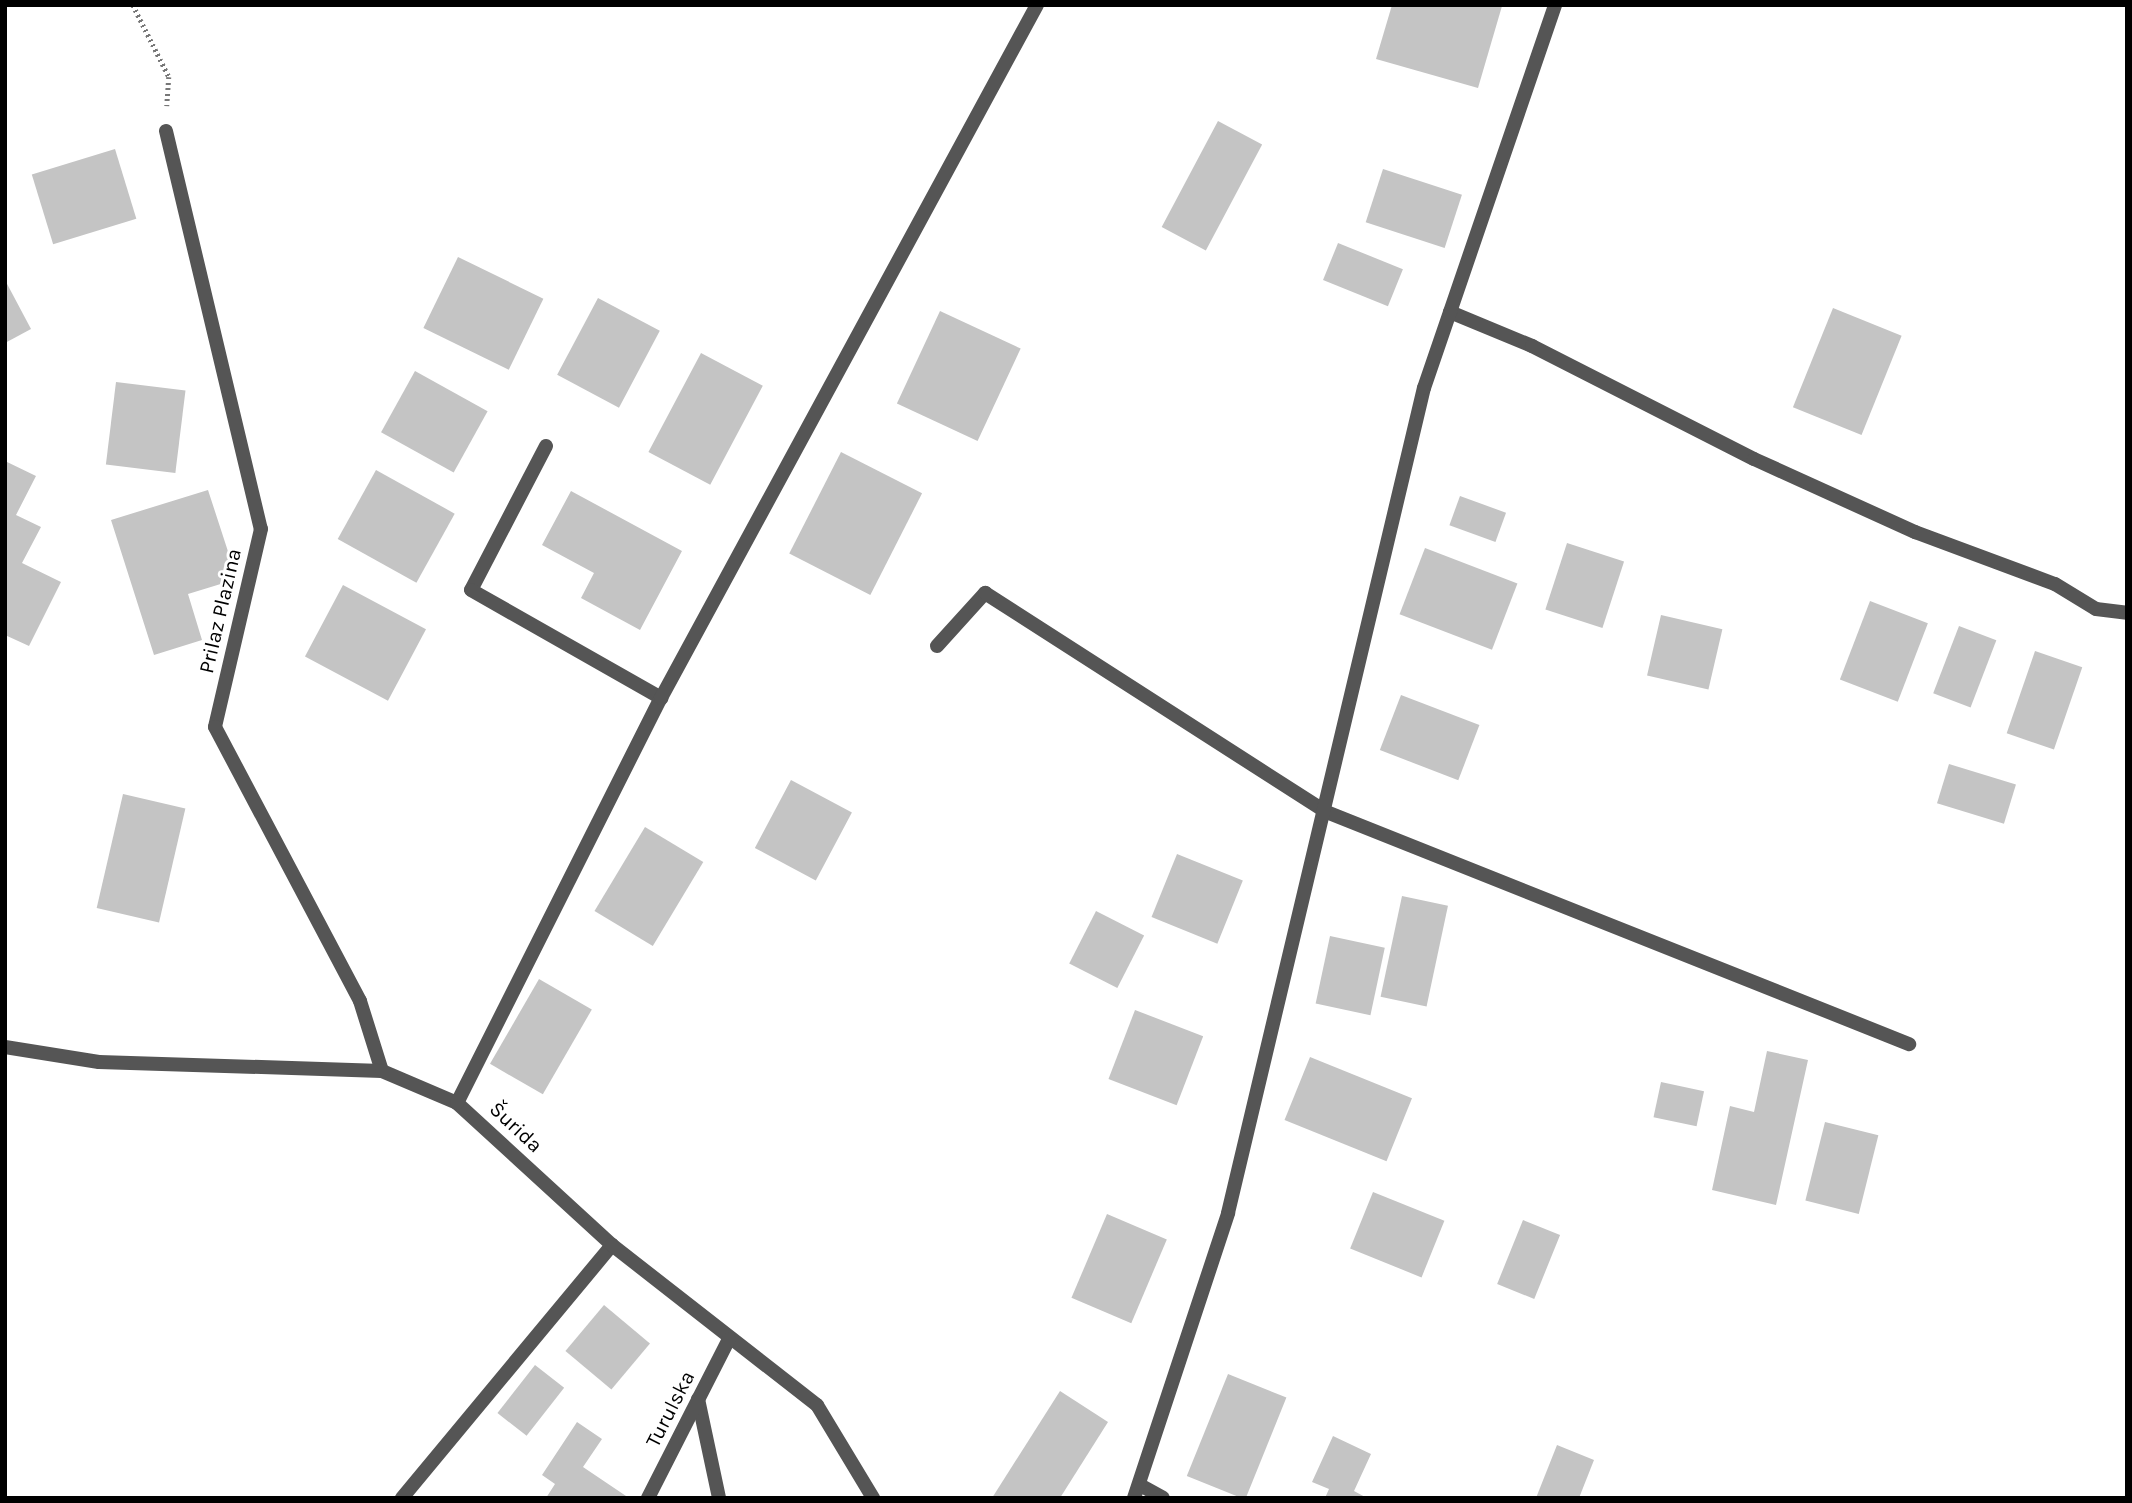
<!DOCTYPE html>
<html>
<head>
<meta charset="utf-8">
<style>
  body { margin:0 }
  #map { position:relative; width:2132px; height:1503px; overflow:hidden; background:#fff; font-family:Karla,sans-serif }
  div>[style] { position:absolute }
  .building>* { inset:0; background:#c4c4c4; transform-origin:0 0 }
  .path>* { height:4.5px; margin-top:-2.25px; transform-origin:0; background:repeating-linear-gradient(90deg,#777 0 2px,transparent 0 5.5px) }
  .service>* { height:14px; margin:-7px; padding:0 7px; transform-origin:7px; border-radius:7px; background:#555 }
  .minor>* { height:14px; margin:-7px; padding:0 7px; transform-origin:7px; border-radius:7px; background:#555 }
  span { translate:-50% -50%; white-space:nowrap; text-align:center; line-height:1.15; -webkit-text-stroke:6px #fff; paint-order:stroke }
  .street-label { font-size:21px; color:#000 }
  .frame { position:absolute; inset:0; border:7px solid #000; pointer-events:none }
</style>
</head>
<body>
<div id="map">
  <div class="building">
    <div style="clip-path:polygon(1392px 5px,1502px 6px,1478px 88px,1376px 59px)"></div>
    <div style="left:1218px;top:121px;width:50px;height:120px;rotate:28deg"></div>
    <div style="left:115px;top:149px;width:73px;height:87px;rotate:73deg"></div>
    <div style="left:1383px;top:169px;width:83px;height:56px;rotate:18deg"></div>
    <div style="left:1338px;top:243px;width:70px;height:40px;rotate:22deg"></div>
    <div style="left:458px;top:257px;width:95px;height:79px;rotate:26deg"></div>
    <div style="clip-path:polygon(5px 280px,31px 329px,5px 343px)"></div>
    <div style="left:598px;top:298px;width:70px;height:87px;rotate:28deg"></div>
    <div style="left:1833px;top:308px;width:74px;height:107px;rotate:22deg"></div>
    <div style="left:940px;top:311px;width:89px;height:102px;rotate:25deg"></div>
    <div style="left:701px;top:353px;width:70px;height:112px;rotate:28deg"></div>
    <div style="left:415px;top:371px;width:83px;height:70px;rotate:29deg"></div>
    <div style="left:116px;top:382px;width:70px;height:83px;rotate:7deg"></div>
    <div style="left:841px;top:452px;width:91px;height:114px;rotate:27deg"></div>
    <div style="clip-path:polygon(5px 461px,36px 476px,16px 515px,41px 527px,22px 563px,61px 582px,29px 646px,5px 635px)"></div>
    <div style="left:376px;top:470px;width:90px;height:79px;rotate:29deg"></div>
    <div style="clip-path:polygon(208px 490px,237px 579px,188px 594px,202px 640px,154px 655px,111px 520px)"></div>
    <div style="clip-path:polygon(571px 491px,682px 551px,640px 630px,581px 598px,594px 573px,542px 545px)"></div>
    <div style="left:1460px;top:496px;width:49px;height:31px;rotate:20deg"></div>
    <div style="left:1567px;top:543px;width:60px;height:70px;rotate:18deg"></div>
    <div style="left:1425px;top:548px;width:99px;height:71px;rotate:21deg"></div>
    <div style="left:343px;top:585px;width:94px;height:81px;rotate:28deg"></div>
    <div style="left:1870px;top:601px;width:62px;height:84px;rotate:21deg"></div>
    <div style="left:1661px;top:615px;width:63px;height:62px;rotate:13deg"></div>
    <div style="left:1959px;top:626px;width:40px;height:72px;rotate:21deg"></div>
    <div style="left:2035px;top:651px;width:50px;height:87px;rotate:19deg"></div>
    <div style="left:1401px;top:695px;width:84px;height:59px;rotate:21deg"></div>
    <div style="left:1949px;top:764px;width:70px;height:41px;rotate:17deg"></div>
    <div style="left:791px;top:780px;width:69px;height:77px;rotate:28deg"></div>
    <div style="left:123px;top:794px;width:64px;height:117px;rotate:13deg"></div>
    <div style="left:645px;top:827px;width:68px;height:98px;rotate:31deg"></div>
    <div style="left:1177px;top:854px;width:71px;height:68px;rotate:22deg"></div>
    <div style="left:1402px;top:896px;width:47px;height:103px;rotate:12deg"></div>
    <div style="left:1096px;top:911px;width:54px;height:59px;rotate:27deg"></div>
    <div style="left:1330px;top:936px;width:56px;height:69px;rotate:12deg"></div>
    <div style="left:539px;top:979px;width:61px;height:98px;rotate:30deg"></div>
    <div style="left:1135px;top:1010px;width:73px;height:74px;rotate:21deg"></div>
    <div style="clip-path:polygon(1767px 1051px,1808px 1060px,1776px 1205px,1712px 1190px,1730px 1106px,1754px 1112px)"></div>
    <div style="left:1310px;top:1057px;width:110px;height:68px;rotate:22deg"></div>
    <div style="left:1661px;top:1082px;width:44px;height:36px;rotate:12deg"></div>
    <div style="left:1825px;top:1122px;width:55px;height:81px;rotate:14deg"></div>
    <div style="left:1373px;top:1192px;width:77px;height:61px;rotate:22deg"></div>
    <div style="left:1107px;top:1214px;width:65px;height:91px;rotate:23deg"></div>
    <div style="left:1523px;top:1220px;width:40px;height:69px;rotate:22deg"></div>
    <div style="left:604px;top:1305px;width:60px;height:60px;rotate:40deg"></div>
    <div style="left:535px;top:1365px;width:37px;height:61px;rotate:38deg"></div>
    <div style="left:1228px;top:1374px;width:63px;height:110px;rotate:22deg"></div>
    <div style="clip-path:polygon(1060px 1391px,1108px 1422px,1060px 1498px,992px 1498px)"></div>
    <div style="clip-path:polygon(577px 1422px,602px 1439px,583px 1467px,629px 1498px,546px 1498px,555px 1484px,542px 1475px)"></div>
    <div style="clip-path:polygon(1333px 1436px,1371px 1454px,1354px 1491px,1367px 1498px,1325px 1498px,1329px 1489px,1312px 1482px)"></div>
    <div style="clip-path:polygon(1557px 1445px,1594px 1460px,1579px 1498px,1536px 1498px)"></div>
  </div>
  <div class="path">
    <div style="left:133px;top:5px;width:80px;rotate:63.4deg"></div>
    <div style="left:169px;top:77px;width:29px;rotate:94deg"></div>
  </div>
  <div class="service">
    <div style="left:937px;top:646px;width:72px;rotate:-47.8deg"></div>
    <div style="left:985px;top:593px;width:403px;rotate:32.7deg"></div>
    <div style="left:1140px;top:1485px;width:26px;rotate:29deg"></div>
    <div style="left:402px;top:1498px;width:329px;rotate:-50.3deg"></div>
  </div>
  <div class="minor">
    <div style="left:166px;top:131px;width:409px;rotate:76.6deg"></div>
    <div style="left:261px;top:529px;width:203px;rotate:103.1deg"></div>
    <div style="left:215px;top:727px;width:310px;rotate:62.1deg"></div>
    <div style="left:360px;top:1001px;width:73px;rotate:72.6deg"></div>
    <div style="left:1450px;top:312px;width:89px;rotate:22.5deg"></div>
    <div style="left:1532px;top:346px;width:249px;rotate:27deg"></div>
    <div style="left:1754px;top:459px;width:177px;rotate:24.4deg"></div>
    <div style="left:1915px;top:532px;width:149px;rotate:20.4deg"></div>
    <div style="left:2055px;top:584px;width:48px;rotate:31.4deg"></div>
    <div style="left:2096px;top:609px;width:31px;rotate:7deg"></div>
    <div style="left:546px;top:446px;width:162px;rotate:117.5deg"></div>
    <div style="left:471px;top:590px;width:219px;rotate:29.6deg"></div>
    <div style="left:1324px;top:811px;width:630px;rotate:21.72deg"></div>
    <div style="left:5px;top:1047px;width:95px;rotate:9.1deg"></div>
    <div style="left:99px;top:1062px;width:283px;rotate:1.8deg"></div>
    <div style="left:382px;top:1071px;width:82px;rotate:23.1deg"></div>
    <div style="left:457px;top:1103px;width:210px;rotate:42.5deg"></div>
    <div style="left:612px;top:1245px;width:260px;rotate:38deg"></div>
    <div style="left:817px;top:1405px;width:109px;rotate:58.9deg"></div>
    <div style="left:457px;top:1103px;width:453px;rotate:-63.3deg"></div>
    <div style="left:661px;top:698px;width:788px;rotate:-61.52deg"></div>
    <div style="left:698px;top:1399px;width:101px;rotate:78deg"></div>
    <div style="left:648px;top:1498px;width:178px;rotate:-63deg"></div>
    <div style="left:1134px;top:1498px;width:300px;rotate:-71.7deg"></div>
    <div style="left:1228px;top:1213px;width:848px;rotate:-76.64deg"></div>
    <div style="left:1424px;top:388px;width:405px;rotate:-71.1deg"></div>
  </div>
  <div class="street-label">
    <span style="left:220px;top:611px;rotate:-77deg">Prilaz Plazina</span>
    <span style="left:516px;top:1127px;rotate:43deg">Šurida</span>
    <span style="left:670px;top:1409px;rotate:-63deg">Turulska</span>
  </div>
  <div class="frame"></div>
</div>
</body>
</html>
